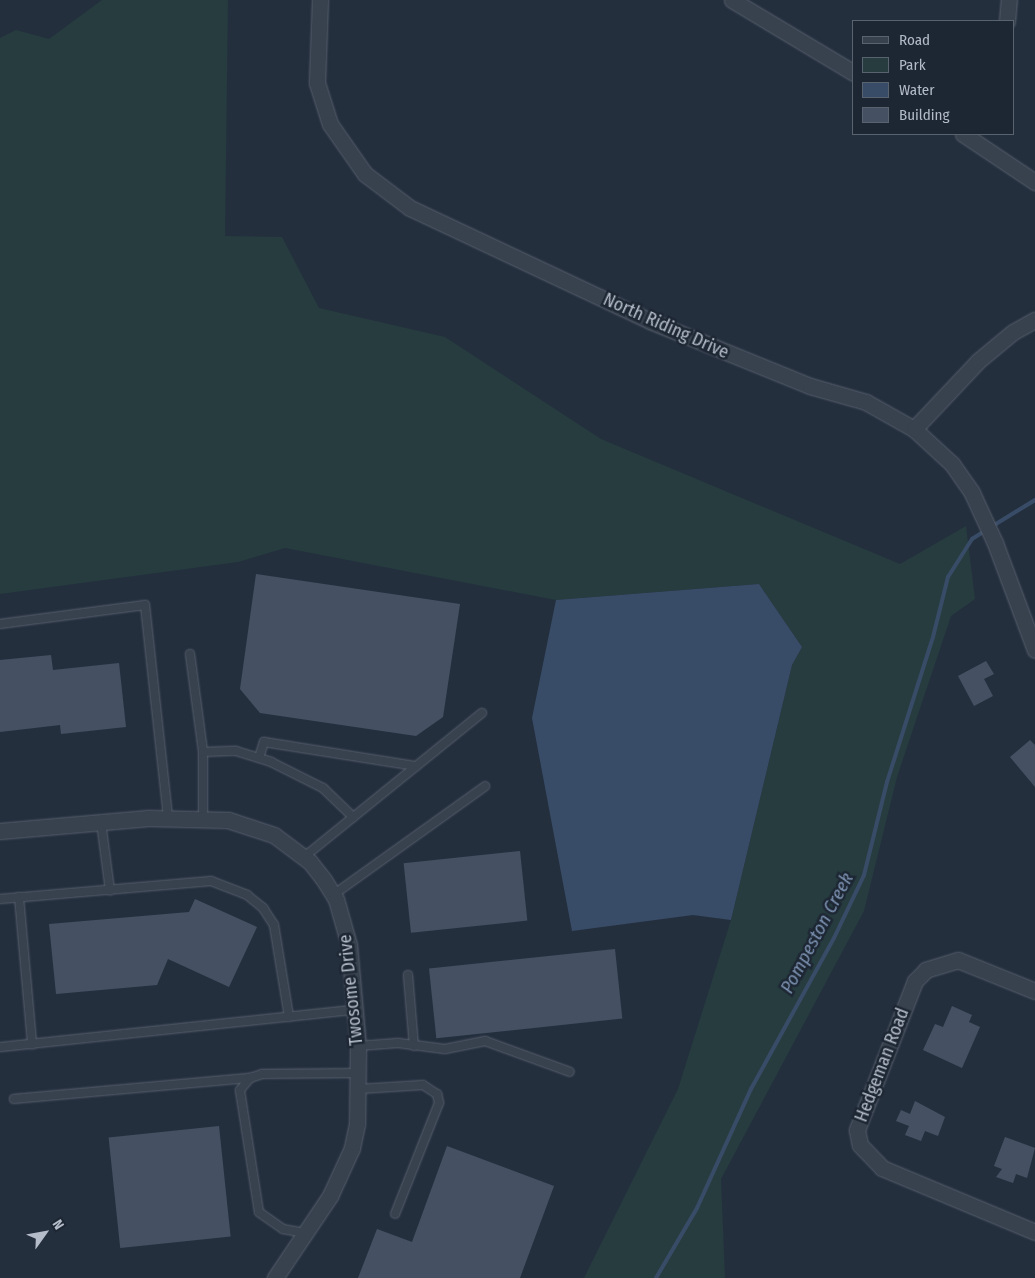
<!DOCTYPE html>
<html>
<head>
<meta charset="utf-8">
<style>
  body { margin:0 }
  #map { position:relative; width:1035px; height:1278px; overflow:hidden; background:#242f3e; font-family:"Fira Sans Condensed",sans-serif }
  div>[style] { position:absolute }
  .green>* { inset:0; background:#263c3f }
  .water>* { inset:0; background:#394c67 }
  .stream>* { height:4px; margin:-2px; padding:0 2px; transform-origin:2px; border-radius:2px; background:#394c67 }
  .building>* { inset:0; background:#455162; transform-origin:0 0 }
  .roads { filter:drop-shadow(0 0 1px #565f6c) drop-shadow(0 0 1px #565f6c) }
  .lane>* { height:8px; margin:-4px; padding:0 4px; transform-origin:4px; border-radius:4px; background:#38414e }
  .street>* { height:15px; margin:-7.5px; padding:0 7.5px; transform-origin:7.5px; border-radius:7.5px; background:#38414e }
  span { translate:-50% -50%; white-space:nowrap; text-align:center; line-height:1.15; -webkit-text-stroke:5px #1d2633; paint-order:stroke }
  .street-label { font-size:18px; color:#b4bcc9 }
  .water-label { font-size:19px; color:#7c92b1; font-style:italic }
  .legend { position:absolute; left:852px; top:20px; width:162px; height:115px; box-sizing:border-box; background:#1d2633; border:1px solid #59626f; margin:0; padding:6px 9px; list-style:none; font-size:15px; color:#b4bcc9 }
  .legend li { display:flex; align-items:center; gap:10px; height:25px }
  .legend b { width:25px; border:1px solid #59626f }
  .north { position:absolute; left:20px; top:1208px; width:50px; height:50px; -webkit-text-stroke:4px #1d2633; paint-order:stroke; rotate:58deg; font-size:14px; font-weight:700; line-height:20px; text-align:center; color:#b4bcc9 }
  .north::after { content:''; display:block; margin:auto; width:18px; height:22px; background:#b4bcc9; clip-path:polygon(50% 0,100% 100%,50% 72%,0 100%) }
</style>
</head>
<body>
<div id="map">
  <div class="green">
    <div style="clip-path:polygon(102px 0,228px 0,225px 236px,282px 237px,319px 308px,445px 337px,601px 439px,900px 564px,966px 526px,975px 599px,951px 616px,897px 777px,864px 911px,721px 1179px,725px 1278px,584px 1278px,678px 1089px,731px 920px,792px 665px,802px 647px,759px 584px,556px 600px,285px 548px,238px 562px,0 594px,0 38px,16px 30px,49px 39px)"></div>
  </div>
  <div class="water">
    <div style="clip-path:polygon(759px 584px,802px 647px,792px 665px,731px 920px,693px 915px,572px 931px,532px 718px,556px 600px)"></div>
  </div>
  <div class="stream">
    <div style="left:991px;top:527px;width:52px;rotate:-31.5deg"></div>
    <div style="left:656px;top:1278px;width:81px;rotate:-59.6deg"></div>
    <div style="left:697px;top:1208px;width:131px;rotate:-65.6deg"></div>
    <div style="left:751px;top:1089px;width:172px;rotate:-61.2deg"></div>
    <div style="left:834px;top:938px;width:70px;rotate:-64.5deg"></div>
    <div style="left:864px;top:875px;width:96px;rotate:-76.1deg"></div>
    <div style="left:887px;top:782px;width:152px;rotate:-72.4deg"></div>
    <div style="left:933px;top:637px;width:62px;rotate:-76deg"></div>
    <div style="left:948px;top:577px;width:45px;rotate:-57.7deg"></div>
    <div style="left:972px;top:539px;width:15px;rotate:-32deg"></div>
  </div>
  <div class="building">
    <div style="clip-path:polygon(256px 574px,460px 604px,443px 717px,416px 736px,260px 713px,240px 689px)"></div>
    <div style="clip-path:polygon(51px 655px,53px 670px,119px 663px,126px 727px,61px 734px,60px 725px,0 732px,0 660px)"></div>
    <div style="clip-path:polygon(986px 661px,994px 674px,984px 679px,993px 696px,974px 706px,958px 676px)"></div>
    <div style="clip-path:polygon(1030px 740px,1035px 745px,1035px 787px,1010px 757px)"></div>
    <div style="left:520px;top:851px;width:70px;height:117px;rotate:84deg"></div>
    <div style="clip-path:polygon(195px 899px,257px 927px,229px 987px,168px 959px,157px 985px,56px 994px,49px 924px,189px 912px)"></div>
    <div style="left:615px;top:949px;width:70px;height:187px;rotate:84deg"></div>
    <div style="clip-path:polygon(952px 1006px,972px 1015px,969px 1022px,980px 1027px,962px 1068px,923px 1050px,935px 1024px,943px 1027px)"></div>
    <div style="clip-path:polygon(915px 1101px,945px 1117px,938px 1136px,925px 1131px,921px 1141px,905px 1135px,909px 1126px,896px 1121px,901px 1110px,910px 1114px)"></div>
    <div style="left:219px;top:1126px;width:111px;height:111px;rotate:84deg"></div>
    <div style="clip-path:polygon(1005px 1137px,1035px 1148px,1027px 1178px,1016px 1174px,1013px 1183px,996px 1177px,1002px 1169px,994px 1166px)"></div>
    <div style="clip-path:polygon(447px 1146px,554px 1186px,520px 1278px,358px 1278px,377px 1229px,412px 1242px)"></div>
  </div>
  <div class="roads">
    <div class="lane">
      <div style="left:0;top:624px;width:146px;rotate:-7.5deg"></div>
      <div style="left:145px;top:605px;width:213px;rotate:83.8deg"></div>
      <div style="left:190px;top:654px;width:99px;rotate:82.4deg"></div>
      <div style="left:259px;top:758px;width:17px;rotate:-73deg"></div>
      <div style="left:264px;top:742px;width:154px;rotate:9deg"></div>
      <div style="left:203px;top:816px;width:64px;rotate:-90deg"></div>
      <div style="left:203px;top:752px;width:33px;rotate:-2deg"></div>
      <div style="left:236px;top:751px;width:37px;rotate:17deg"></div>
      <div style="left:271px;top:762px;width:58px;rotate:26.6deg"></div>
      <div style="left:323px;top:788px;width:42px;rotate:44deg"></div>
      <div style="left:101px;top:822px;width:69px;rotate:82.5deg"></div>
      <div style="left:304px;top:857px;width:229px;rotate:-39deg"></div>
      <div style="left:333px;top:895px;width:187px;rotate:-35.6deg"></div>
      <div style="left:19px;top:897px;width:148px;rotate:84.9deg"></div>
      <div style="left:0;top:899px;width:212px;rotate:-4.9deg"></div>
      <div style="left:211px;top:881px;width:39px;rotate:21deg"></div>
      <div style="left:247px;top:895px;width:21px;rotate:39deg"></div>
      <div style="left:263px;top:908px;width:20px;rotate:57deg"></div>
      <div style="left:274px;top:925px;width:93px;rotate:80.7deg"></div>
      <div style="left:408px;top:975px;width:71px;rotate:85.2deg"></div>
      <div style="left:358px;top:1046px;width:40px;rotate:-4.3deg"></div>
      <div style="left:398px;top:1043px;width:47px;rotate:7.3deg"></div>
      <div style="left:445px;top:1049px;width:41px;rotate:-11.3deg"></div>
      <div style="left:485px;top:1041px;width:90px;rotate:20deg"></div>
      <div style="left:0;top:1047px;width:357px;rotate:-6deg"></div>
      <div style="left:359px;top:1089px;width:64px;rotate:-3.6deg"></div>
      <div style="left:423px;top:1085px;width:17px;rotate:33deg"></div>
      <div style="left:437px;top:1094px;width:9px;rotate:77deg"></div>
      <div style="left:439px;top:1103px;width:119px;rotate:111.6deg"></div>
      <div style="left:14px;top:1099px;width:237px;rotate:-5.1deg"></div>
      <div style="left:305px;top:1233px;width:22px;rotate:-170deg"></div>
      <div style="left:283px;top:1229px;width:29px;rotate:-145deg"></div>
      <div style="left:259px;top:1212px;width:123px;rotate:-98.9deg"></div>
      <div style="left:240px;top:1090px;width:16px;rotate:-50deg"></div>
      <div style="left:250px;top:1078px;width:13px;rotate:-18deg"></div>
      <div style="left:262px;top:1074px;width:97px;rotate:-0.6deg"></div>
    </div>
    <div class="street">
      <div style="left:320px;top:0;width:83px;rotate:92.1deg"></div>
      <div style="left:317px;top:83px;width:43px;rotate:72.4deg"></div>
      <div style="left:330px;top:124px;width:61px;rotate:55deg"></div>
      <div style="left:365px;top:174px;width:56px;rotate:37.1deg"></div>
      <div style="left:410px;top:208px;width:265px;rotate:25.2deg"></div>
      <div style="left:650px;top:321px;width:173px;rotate:22.1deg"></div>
      <div style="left:810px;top:386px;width:58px;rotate:15.9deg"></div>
      <div style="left:866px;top:402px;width:55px;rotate:29.4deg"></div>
      <div style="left:914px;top:429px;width:52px;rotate:42.6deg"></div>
      <div style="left:952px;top:464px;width:35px;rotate:55deg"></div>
      <div style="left:972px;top:493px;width:55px;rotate:65.3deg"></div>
      <div style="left:995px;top:543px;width:114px;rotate:69.5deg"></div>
      <div style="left:732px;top:0;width:142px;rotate:30.9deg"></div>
      <div style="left:1007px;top:21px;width:21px;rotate:-85deg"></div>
      <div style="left:963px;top:134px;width:87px;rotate:33.7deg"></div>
      <div style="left:914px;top:429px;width:93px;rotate:-46.7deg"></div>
      <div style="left:978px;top:361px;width:45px;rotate:-39.6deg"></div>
      <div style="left:1013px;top:332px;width:25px;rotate:-29deg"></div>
      <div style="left:0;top:831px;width:149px;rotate:-5deg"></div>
      <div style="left:148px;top:818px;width:80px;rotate:1.4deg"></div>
      <div style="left:228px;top:820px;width:48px;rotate:18.1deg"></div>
      <div style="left:274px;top:835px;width:45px;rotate:36.9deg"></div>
      <div style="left:310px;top:862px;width:23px;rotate:52deg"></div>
      <div style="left:324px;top:880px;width:22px;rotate:58deg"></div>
      <div style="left:336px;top:899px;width:48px;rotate:74.2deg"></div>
      <div style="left:349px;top:945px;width:101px;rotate:84.9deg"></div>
      <div style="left:358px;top:1046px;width:78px;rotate:90.7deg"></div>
      <div style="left:357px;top:1124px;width:25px;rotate:102deg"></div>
      <div style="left:352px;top:1148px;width:53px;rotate:114.6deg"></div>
      <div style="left:330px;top:1196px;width:99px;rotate:123.9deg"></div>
      <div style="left:1035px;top:991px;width:83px;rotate:-158.1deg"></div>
      <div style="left:958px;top:960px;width:34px;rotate:163deg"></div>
      <div style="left:926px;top:970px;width:16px;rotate:135deg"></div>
      <div style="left:915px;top:981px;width:160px;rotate:111.3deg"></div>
      <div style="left:857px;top:1130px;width:15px;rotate:79deg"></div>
      <div style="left:860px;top:1145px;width:32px;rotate:46deg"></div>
      <div style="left:882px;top:1168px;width:166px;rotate:22.7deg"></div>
    </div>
  </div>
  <div class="street-label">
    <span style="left:666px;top:326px;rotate:24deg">North Riding Drive</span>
    <span style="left:351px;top:990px;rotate:-96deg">Twosome Drive</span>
    <span style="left:882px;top:1065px;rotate:-69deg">Hedgeman Road</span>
  </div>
  <div class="water-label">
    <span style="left:817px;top:933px;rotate:-62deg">Pompeston Creek</span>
  </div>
  <ul class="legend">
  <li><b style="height:6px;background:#38414e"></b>Road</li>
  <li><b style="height:14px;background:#263c3f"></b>Park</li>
  <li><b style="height:14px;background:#394c67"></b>Water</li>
  <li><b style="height:14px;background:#455162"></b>Building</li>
  </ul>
  <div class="north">N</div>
</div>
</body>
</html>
